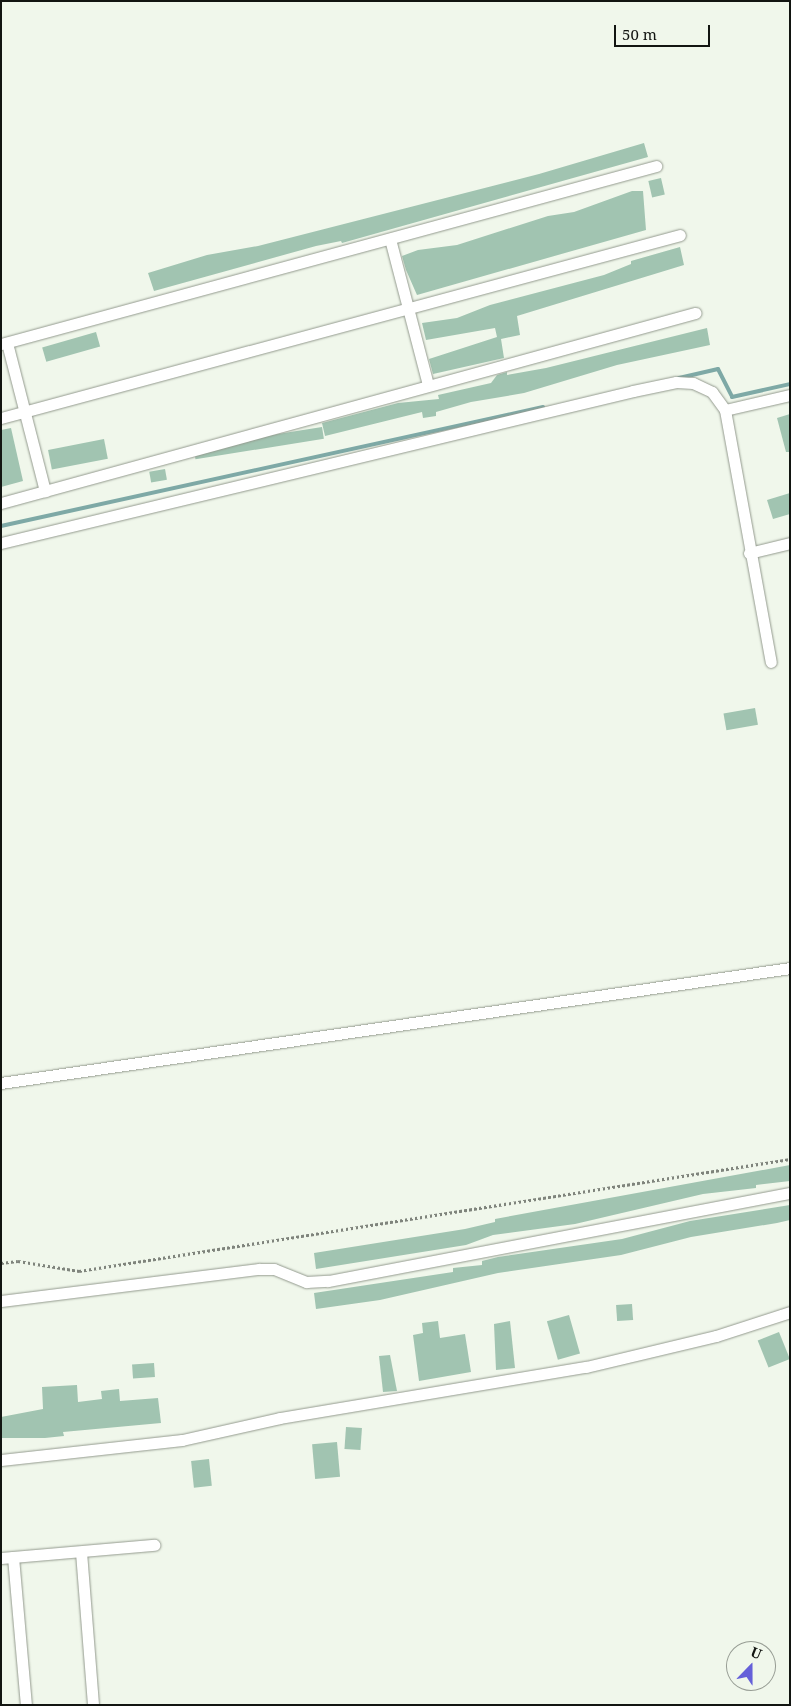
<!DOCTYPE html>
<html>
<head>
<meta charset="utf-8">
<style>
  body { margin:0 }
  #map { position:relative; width:791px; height:1706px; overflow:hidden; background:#f0f7eb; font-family:"Noto Serif",serif }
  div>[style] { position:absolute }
  .stream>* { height:4px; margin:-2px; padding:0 2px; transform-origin:2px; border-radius:2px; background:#7ea9a6 }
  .building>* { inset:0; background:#a1c4b1; transform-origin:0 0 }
  .path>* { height:2.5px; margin-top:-1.25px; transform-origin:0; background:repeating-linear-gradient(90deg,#7f847c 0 2.5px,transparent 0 5px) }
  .roads { filter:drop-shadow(0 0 1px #939a8e) drop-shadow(0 0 1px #939a8e) }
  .street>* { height:11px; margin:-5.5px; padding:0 5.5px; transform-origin:5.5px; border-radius:5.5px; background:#fff }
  span { translate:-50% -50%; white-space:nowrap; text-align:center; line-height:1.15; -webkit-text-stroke:4px #f0f7eb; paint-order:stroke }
  .frame { position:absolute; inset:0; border:2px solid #121511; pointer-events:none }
  .north { position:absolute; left:726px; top:1641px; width:50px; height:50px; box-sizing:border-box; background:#f0f7eb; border:1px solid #979d94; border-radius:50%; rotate:22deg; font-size:14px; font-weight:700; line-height:20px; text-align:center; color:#121511 }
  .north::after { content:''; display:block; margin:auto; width:18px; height:22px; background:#6560d9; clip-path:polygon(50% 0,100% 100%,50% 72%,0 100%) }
  .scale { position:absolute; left:614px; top:25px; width:96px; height:22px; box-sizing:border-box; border:2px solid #121511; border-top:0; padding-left:6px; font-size:15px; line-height:18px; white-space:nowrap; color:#121511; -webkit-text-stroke:4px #f0f7eb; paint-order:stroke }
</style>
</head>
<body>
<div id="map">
  <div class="stream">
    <div style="left:679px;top:378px;width:40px;rotate:-13deg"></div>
    <div style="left:718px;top:369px;width:31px;rotate:63deg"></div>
    <div style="left:732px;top:397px;width:59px;rotate:-12.6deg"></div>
    <div style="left:1px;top:526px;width:555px;rotate:-12.38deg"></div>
  </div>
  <div class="building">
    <div style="clip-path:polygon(644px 143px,648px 157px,342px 243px,341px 241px,316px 246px,154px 291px,148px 273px,207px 255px,258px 246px,539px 174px)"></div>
    <div style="left:661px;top:178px;width:17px;height:13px;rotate:77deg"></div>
    <div style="clip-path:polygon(632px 191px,643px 191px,646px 230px,417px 295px,406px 270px,402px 256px,418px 250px,457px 245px,548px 216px,574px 212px)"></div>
    <div style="clip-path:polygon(680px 247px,684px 265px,517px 316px,520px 335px,501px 339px,504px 358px,433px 374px,429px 359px,497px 337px,495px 328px,426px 340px,422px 323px,457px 318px,490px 305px,604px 275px,631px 264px,631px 261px)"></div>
    <div style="clip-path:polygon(707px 328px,710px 345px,617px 365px,524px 393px,471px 402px,436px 412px,436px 416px,423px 418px,422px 412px,325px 436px,322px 423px,398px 403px,439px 399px,438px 395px,491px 383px,497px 375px,507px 372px,507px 375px,546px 368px)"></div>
    <div style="left:96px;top:332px;width:15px;height:56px;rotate:74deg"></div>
    <div style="clip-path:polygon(790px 414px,790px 452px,786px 452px,777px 418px)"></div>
    <div style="left:322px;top:427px;width:12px;height:130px;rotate:81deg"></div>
    <div style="clip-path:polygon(11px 428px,23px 481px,1px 487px,1px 430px)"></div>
    <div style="left:104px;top:439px;width:20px;height:57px;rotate:79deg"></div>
    <div style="left:165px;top:469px;width:11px;height:16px;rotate:80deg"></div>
    <div style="clip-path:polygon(790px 493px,790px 514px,773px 519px,767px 500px)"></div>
    <div style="left:755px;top:708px;width:17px;height:32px;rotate:80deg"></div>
    <div style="clip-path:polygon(790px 1165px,790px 1181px,756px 1185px,756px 1188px,703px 1194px,575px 1224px,493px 1235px,466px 1245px,316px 1269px,314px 1253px,465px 1229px,495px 1222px,495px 1219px)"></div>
    <div style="clip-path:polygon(790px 1205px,790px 1220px,777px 1223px,691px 1237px,621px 1255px,498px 1273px,380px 1300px,316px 1309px,314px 1293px,453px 1272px,453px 1268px,482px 1265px,482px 1261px,498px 1257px,622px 1239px,690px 1221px)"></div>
    <div style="left:632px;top:1304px;width:16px;height:16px;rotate:86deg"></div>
    <div style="left:569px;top:1315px;width:40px;height:23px;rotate:74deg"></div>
    <div style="clip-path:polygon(438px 1321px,440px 1338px,465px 1334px,471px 1372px,419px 1381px,413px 1335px,423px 1333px,422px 1323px)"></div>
    <div style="clip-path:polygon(510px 1321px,515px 1368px,496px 1370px,494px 1324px)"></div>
    <div style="left:779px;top:1332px;width:29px;height:23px;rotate:68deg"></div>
    <div style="clip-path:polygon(390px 1355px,397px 1391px,383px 1392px,379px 1356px)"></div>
    <div style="left:154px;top:1363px;width:14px;height:22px;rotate:86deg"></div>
    <div style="clip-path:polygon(77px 1385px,78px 1402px,102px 1399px,101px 1391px,119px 1389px,120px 1401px,158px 1398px,161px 1423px,63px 1432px,64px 1436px,45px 1438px,1px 1438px,1px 1417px,43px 1409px,42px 1387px)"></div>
    <div style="left:346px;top:1427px;width:16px;height:22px;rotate:4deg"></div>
    <div style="left:337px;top:1442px;width:35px;height:25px;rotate:85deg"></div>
    <div style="left:209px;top:1459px;width:27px;height:18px;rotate:84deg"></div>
  </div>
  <div class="path">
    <div style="left:1px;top:1263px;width:17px;rotate:-7deg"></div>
    <div style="left:18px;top:1261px;width:62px;rotate:9.3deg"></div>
    <div style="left:79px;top:1271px;width:720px;rotate:-8.95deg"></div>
  </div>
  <div class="roads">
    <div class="street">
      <div style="left:390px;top:239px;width:151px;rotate:75.4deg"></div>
      <div style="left:7px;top:343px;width:153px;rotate:75.6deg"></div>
      <div style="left:1px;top:344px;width:679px;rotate:-15.2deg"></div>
      <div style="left:725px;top:410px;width:67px;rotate:-13deg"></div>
      <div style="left:1px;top:418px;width:703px;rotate:-15.08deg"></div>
      <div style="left:1px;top:503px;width:720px;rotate:-15.31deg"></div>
      <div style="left:1px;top:543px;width:650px;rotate:-13.52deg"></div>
      <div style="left:633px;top:391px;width:44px;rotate:-11.8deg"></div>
      <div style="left:676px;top:382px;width:17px;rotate:3deg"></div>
      <div style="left:693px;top:383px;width:21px;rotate:25deg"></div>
      <div style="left:712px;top:392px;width:22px;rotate:54deg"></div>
      <div style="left:725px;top:410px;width:256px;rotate:79.7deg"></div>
      <div style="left:749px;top:553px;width:42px;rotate:-13.7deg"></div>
      <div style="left:1px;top:1083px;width:797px;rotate:-8.29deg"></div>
      <div style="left:1px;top:1301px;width:260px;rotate:-7.1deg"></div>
      <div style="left:259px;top:1269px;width:15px"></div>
      <div style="left:274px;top:1269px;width:35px;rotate:22deg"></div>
      <div style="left:306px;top:1282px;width:22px;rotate:-3deg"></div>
      <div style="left:328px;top:1281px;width:470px;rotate:-10.8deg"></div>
      <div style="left:1px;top:1460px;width:182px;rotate:-6.3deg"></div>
      <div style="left:182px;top:1440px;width:100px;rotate:-12.7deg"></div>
      <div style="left:280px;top:1418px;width:310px;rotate:-9.5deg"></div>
      <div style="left:586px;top:1367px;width:134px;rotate:-13.4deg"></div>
      <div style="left:716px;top:1336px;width:78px;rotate:-18deg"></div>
      <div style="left:81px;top:1552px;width:153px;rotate:85.5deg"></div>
      <div style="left:13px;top:1557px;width:149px;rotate:85deg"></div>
      <div style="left:1px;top:1558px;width:154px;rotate:-4.9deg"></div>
    </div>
  </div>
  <div class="frame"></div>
  <div class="north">U</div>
  <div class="scale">50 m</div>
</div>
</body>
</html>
